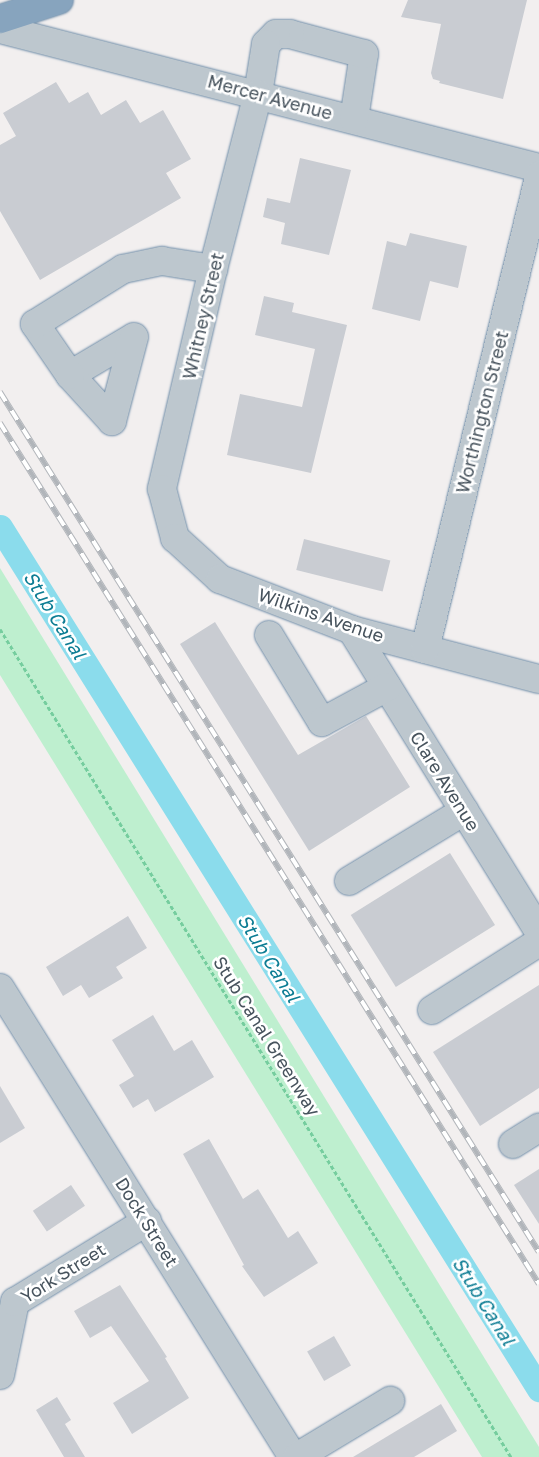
<!DOCTYPE html>
<html>
<head>
<meta charset="utf-8">
<style>
  body { margin:0 }
  #map { position:relative; width:539px; height:1457px; overflow:hidden; background:#f2efef; font-family:"Golos Text",sans-serif }
  div>[style] { position:absolute }
  .green>* { inset:0; background:#beefcf }
  .canal>* { height:25px; margin:-12.5px; padding:0 12.5px; transform-origin:12.5px; border-radius:12.5px; background:#8bdcec }
  .building>* { inset:0; background:#c9ccd2; transform-origin:0 0 }
  .path>* { height:3px; margin-top:-1.5px; transform-origin:0; background:repeating-linear-gradient(90deg,#75cd9e 0 4px,transparent 0 6.5px) }
  .roads { filter:drop-shadow(0 0 1px #728faa) drop-shadow(0 0 1px #728faa) }
  .minor>* { height:28px; margin:-14px; padding:0 14px; transform-origin:14px; border-radius:14px; background:#bdc7ce }
  .highway>* { height:28px; margin:-14px; padding:0 14px; transform-origin:14px; border-radius:14px; background:#87a4be }
  .rail>* { height:5.5px; margin-top:-2.75px; transform-origin:0; background:repeating-linear-gradient(90deg,#fff 0 11px,#b1b5ba 0 22px); box-sizing:border-box; border-block:1px solid #b1b5ba }
  span { translate:-50% -50%; white-space:nowrap; text-align:center; line-height:1.15; -webkit-text-stroke:5px #fff; paint-order:stroke }
  .street-label { font-size:18px; color:#47535d }
  .water-label { font-size:19px; color:#0d7d94; font-style:italic }
</style>
</head>
<body>
<div id="map">
  <div class="green">
    <div style="clip-path:polygon(0 568px,539px 1447px,539px 1457px,482px 1457px,0 675px)"></div>
  </div>
  <div class="canal">
    <div style="left:0;top:527px;width:1017px;rotate:57.98deg"></div>
  </div>
  <div class="building">
    <div style="clip-path:polygon(408px 0,527px 0,503px 99px,439px 83px,440px 81px,433px 79px,431px 73px,441px 24px,401px 17px)"></div>
    <div style="clip-path:polygon(56px 82px,69px 103px,88px 92px,101px 115px,126px 100px,140px 123px,163px 110px,191px 159px,166px 173px,181px 198px,40px 280px,0 211px,0 145px,16px 136px,3px 113px)"></div>
    <div style="clip-path:polygon(300px 158px,351px 170px,329px 255px,281px 244px,285px 223px,263px 217px,267px 198px,290px 203px)"></div>
    <div style="clip-path:polygon(410px 233px,467px 246px,458px 288px,430px 281px,420px 321px,372px 309px,387px 241px,406px 246px)"></div>
    <div style="clip-path:polygon(264px 296px,294px 303px,292px 312px,347px 325px,311px 473px,227px 455px,240px 394px,302px 407px,315px 349px,255px 335px)"></div>
    <div style="left:304px;top:539px;width:89px;height:32px;rotate:14deg"></div>
    <div style="clip-path:polygon(215px 622px,298px 755px,366px 716px,410px 787px,309px 851px,180px 644px)"></div>
    <div style="left:450px;top:853px;width:85px;height:117px;rotate:58deg"></div>
    <div style="clip-path:polygon(128px 916px,147px 948px,116px 967px,123px 978px,89px 998px,81px 985px,63px 996px,46px 967px)"></div>
    <div style="clip-path:polygon(539px 985px,539px 1088px,480px 1126px,433px 1052px)"></div>
    <div style="clip-path:polygon(153px 1015px,174px 1051px,192px 1040px,214px 1077px,155px 1112px,148px 1099px,133px 1108px,119px 1085px,134px 1076px,112px 1040px)"></div>
    <div style="clip-path:polygon(0 1086px,25px 1128px,0 1143px)"></div>
    <div style="clip-path:polygon(209px 1139px,243px 1199px,258px 1189px,288px 1238px,298px 1231px,318px 1263px,264px 1297px,242px 1266px,244px 1265px,183px 1154px)"></div>
    <div style="clip-path:polygon(539px 1169px,539px 1224px,514px 1185px)"></div>
    <div style="left:71px;top:1185px;width:25px;height:46px;rotate:56deg"></div>
    <div style="clip-path:polygon(120px 1285px,167px 1357px,165px 1358px,189px 1398px,132px 1434px,113px 1403px,149px 1381px,111px 1326px,90px 1338px,74px 1311px)"></div>
    <div style="left:334px;top:1336px;width:34px;height:31px;rotate:60deg"></div>
    <div style="clip-path:polygon(57px 1397px,71px 1420px,65px 1424px,85px 1457px,64px 1457px,36px 1410px)"></div>
    <div style="clip-path:polygon(441px 1404px,457px 1431px,414px 1457px,353px 1457px)"></div>
  </div>
  <div class="path">
    <div style="left:0;top:629px;width:973px;rotate:58.32deg"></div>
  </div>
  <div class="roads">
    <div class="minor">
      <div style="left:0;top:29px;width:557px;rotate:14.46deg"></div>
      <div style="left:354px;top:119px;width:66px;rotate:-81.3deg"></div>
      <div style="left:364px;top:54px;width:77px;rotate:-164.9deg"></div>
      <div style="left:290px;top:34px;width:14px;rotate:180deg"></div>
      <div style="left:276px;top:34px;width:14px;rotate:135deg"></div>
      <div style="left:266px;top:44px;width:51px;rotate:99.1deg"></div>
      <div style="left:258px;top:94px;width:181px;rotate:104.4deg"></div>
      <div style="left:213px;top:269px;width:226px;rotate:103.1deg"></div>
      <div style="left:162px;top:489px;width:51px;rotate:75.1deg"></div>
      <div style="left:175px;top:538px;width:61px;rotate:42.3deg"></div>
      <div style="left:220px;top:579px;width:142px;rotate:21.1deg"></div>
      <div style="left:352px;top:630px;width:193px;rotate:14.7deg"></div>
      <div style="left:70px;top:375px;width:74px;rotate:-30.7deg"></div>
      <div style="left:134px;top:337px;width:87px;rotate:104.7deg"></div>
      <div style="left:112px;top:421px;width:62px;rotate:-132.4deg"></div>
      <div style="left:70px;top:375px;width:62px;rotate:-124.5deg"></div>
      <div style="left:35px;top:324px;width:104px;rotate:-32deg"></div>
      <div style="left:123px;top:269px;width:40px;rotate:-12deg"></div>
      <div style="left:162px;top:261px;width:52px;rotate:8.9deg"></div>
      <div style="left:352px;top:630px;width:355px;rotate:58.2deg"></div>
      <div style="left:269px;top:635px;width:102px;rotate:58.7deg"></div>
      <div style="left:322px;top:722px;width:74px;rotate:-28.3deg"></div>
      <div style="left:425px;top:649px;width:487px;rotate:-76.4deg"></div>
      <div style="left:349px;top:881px;width:135px;rotate:-31.3deg"></div>
      <div style="left:0;top:988px;width:553px;rotate:58.01deg"></div>
      <div style="left:432px;top:1010px;width:127px;rotate:-32.4deg"></div>
      <div style="left:513px;top:1144px;width:31px;rotate:-32deg"></div>
      <div style="left:0;top:1375px;width:75px;rotate:-78.4deg"></div>
      <div style="left:15px;top:1302px;width:155px;rotate:-31.5deg"></div>
      <div style="left:297px;top:1457px;width:109px;rotate:-31.1deg"></div>
    </div>
    <div class="highway">
      <div style="left:0;top:19px;width:62px;rotate:-17.9deg"></div>
    </div>
  </div>
  <div class="rail">
    <div style="left:0;top:392px;width:1015px;rotate:57.92deg"></div>
    <div style="left:0;top:423px;width:1016px;rotate:57.95deg"></div>
  </div>
  <div class="street-label">
    <span style="left:270px;top:97px;rotate:15deg">Mercer Avenue</span>
    <span style="left:203px;top:316px;rotate:-77deg">Whitney Street</span>
    <span style="left:482px;top:412px;rotate:-76deg">Worthington Street</span>
    <span style="left:321px;top:615px;rotate:19deg">Wilkins Avenue</span>
    <span style="left:445px;top:781px;rotate:58deg">Clare Avenue</span>
    <span style="left:267px;top:1036px;rotate:58deg">Stub Canal Greenway</span>
    <span style="left:147px;top:1222px;rotate:58deg">Dock Street</span>
    <span style="left:63px;top:1273px;rotate:-32deg">York Street</span>
  </div>
  <div class="water-label">
    <span style="left:55px;top:615px;rotate:58deg">Stub Canal</span>
    <span style="left:269px;top:958px;rotate:58deg">Stub Canal</span>
    <span style="left:484px;top:1301px;rotate:58deg">Stub Canal</span>
  </div>
</div>
</body>
</html>
